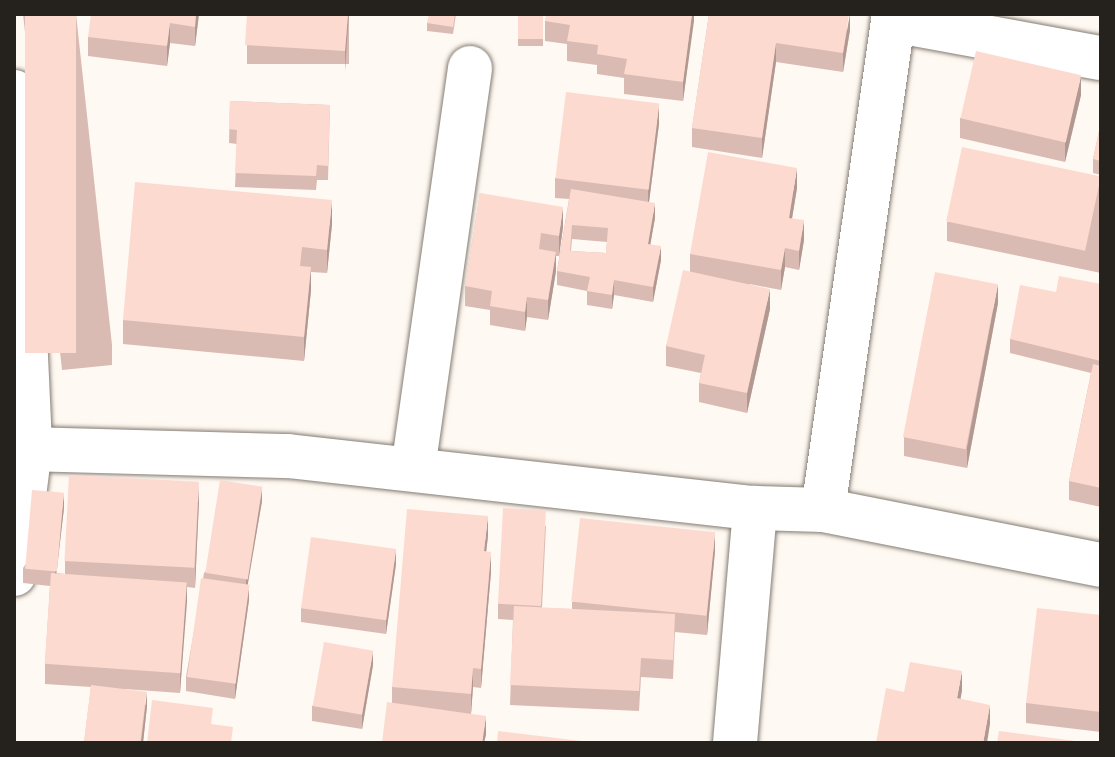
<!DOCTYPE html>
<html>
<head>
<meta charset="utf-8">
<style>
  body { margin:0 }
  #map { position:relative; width:1115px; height:757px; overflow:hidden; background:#fef9f2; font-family:Arial,sans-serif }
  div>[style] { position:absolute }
  .roads { filter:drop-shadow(0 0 2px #857c73) drop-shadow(0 0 2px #857c73) }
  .street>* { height:44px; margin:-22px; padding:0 22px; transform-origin:22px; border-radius:22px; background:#fff }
  .wall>* { inset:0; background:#dabbb3; transform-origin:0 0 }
  .shaded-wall>* { inset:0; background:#b19992 }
  .building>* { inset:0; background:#fddad0; transform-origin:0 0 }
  span { translate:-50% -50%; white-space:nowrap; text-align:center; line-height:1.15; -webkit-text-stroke:8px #fef9f2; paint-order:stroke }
  .frame { position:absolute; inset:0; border:16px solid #25221e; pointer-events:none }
</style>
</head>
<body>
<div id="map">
  <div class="roads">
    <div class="street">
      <div style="left:893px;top:20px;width:211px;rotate:10.4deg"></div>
      <div style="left:14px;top:92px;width:357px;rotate:87.4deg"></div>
      <div style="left:30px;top:449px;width:126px;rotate:97.3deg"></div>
      <div style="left:30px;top:449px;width:258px;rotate:1.6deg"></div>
      <div style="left:288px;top:456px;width:470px;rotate:6.4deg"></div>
      <div style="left:755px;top:508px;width:68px;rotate:1.7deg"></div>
      <div style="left:823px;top:510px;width:283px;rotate:11.2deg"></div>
      <div style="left:413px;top:469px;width:405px;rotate:-81.9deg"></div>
      <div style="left:823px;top:510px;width:501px;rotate:-81.85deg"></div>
      <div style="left:735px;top:743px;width:236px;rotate:-85.1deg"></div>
    </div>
  </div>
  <div class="wall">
    <div style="clip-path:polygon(23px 14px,76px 14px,112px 345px,112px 365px,62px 370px)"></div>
    <div style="clip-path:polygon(199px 14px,195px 46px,170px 43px,167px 66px,88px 56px,88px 37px)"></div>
    <div style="left:247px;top:14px;width:102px;height:50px"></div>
    <div style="clip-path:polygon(456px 14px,453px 34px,427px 31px,427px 23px)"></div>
    <div style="left:518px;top:14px;width:25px;height:32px"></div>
    <div style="clip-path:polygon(694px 14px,683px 101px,624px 94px,624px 78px,597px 74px,597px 65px,567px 61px,567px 44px,545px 41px,545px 21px)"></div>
    <div style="clip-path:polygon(709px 14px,850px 30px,843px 72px,776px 62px,762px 158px,692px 147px,692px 128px)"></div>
    <div style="clip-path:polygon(1081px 95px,1065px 162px,960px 138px,960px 118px)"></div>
    <div style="clip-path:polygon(230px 101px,330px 105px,328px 180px,317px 180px,316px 190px,235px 187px,237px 144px,229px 143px)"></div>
    <div style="clip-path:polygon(1101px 122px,1101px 175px,1093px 173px,1093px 159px)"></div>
    <div style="clip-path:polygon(evenodd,659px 124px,649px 202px,655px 218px,650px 244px,661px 260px,653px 302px,614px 295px,612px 309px,587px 305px,587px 291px,557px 285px,557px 271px,569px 199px,555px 198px,555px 178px,659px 124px,572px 239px,607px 242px,606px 253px,571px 251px,572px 239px)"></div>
    <div style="clip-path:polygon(1101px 176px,1101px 273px,947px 241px,947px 222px)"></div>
    <div style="clip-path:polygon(797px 188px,792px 218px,804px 240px,799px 270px,785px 267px,781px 290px,749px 284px,770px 309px,747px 413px,699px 402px,699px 383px,701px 373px,666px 366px,666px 346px,690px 271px,690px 254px)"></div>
    <div style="clip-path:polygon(480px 193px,563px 227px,559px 256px,556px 256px,556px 271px,548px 320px,527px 317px,525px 331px,490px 325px,490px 310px,465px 306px,465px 286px)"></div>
    <div style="clip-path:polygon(332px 224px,327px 273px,311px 272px,311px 290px,304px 361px,123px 344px,123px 320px)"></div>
    <div style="clip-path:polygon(1101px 284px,1101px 507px,1069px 500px,1069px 481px,1091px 373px,1010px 353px,1010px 339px,1056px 292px)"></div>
    <div style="clip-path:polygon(998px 303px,967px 468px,904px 456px,904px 437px)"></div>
    <div style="clip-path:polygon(199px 501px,195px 588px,187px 587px,180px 693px,125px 689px,147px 706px,143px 743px,84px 743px,91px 687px,45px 684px,45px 664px,50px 586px,23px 583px,23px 568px,64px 508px,56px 573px,65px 574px,65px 561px)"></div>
    <div style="clip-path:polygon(262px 501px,247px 585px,249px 600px,235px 699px,186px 691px,186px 677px,204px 573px)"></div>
    <div style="clip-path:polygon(546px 525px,542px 608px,572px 609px,572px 602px,715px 551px,707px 635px,675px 632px,673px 679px,641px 677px,639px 711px,510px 705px,513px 620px,498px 619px,498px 604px)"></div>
    <div style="clip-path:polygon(488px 536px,486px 552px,491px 572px,481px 688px,473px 687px,471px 714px,486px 735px,392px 703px,392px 687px)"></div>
    <div style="clip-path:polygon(396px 564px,386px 634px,301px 622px,301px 608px)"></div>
    <div style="clip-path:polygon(1101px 615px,1101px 732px,1026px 723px,1026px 703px)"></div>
    <div style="clip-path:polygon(373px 665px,362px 729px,312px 721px,312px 706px)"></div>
  </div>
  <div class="shaded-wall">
    <div style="clip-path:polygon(196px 14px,199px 14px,195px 46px,195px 27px)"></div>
    <div style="clip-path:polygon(348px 14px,349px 14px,345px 71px,345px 51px)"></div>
    <div style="clip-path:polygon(692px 14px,694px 14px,694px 21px,683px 101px,683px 82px)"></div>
    <div style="clip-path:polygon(850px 14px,850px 30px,843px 72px,843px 53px)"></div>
    <div style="clip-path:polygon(170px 23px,170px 43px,167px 66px,167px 46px)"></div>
    <div style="clip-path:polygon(776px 43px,776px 62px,762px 158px,762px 138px)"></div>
    <div style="clip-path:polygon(1081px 76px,1081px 95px,1065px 162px,1065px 142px)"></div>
    <div style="clip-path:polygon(659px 104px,659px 124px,648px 210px,648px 190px)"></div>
    <div style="clip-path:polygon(797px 168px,797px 188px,789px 237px,789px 218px)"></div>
    <div style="clip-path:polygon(332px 200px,332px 224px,327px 273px,327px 250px)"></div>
    <div style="clip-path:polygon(655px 203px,655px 218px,648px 258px,648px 244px)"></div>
    <div style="clip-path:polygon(563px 207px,563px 227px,559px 256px,559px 236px)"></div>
    <div style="clip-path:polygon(804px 220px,804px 240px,799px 270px,799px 251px)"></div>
    <div style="clip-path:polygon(661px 246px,661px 260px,653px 302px,653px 287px)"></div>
    <div style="clip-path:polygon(785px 248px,785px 267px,781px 290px,781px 270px)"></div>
    <div style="clip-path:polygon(556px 252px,556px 271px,548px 320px,548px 300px)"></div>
    <div style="clip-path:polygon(311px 267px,311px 290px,304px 361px,304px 337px)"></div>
    <div style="clip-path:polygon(614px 280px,614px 295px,612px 309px,612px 295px)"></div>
    <div style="clip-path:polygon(998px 284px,998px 303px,967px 468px,967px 448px)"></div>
    <div style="clip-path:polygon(770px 289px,770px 309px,747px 413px,747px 393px)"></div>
    <div style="clip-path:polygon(527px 297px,527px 317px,525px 331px,525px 312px)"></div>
    <div style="clip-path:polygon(199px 482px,199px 501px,195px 588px,195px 568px)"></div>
    <div style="clip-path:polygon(262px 487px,262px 501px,246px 595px,246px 580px)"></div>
    <div style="clip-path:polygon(64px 493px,64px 508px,55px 586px,55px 572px)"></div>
    <div style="clip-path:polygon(488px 516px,488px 536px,484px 571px,484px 551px)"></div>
    <div style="clip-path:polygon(715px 531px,715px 551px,707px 635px,707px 615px)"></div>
    <div style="clip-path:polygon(396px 549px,396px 564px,386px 634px,386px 620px)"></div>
    <div style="clip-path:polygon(491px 552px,491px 572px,481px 688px,481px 669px)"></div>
    <div style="clip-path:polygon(187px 583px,187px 602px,180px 693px,180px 674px)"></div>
    <div style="clip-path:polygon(249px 585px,249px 600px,235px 699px,235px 684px)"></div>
    <div style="clip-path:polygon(373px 651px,373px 665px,362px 729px,362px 715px)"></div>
    <div style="clip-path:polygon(473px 668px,473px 687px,471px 714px,471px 694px)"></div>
    <div style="clip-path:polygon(962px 671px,962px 691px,957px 718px,957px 698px)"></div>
    <div style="clip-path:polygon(147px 692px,147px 706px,143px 743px,141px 743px)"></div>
    <div style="clip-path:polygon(990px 705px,990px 724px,987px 743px,983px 743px)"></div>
    <div style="clip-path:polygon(486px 716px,486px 735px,484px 743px,482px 743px)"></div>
  </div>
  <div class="building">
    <div style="left:25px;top:14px;width:51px;height:339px"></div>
    <div style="clip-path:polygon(91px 14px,196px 14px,195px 27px,170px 23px,167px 46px,88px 37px)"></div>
    <div style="clip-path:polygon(247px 14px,348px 14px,345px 51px,245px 45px)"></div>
    <div style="clip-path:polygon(429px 14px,455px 14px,453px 27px,427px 23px)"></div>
    <div style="left:518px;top:14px;width:25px;height:25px"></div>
    <div style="clip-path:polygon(546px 14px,692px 14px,683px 82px,624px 74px,627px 59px,597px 54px,598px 45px,567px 41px,570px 25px,545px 21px)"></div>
    <div style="clip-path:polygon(709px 14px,849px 14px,843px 53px,776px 43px,762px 138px,692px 128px)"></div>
    <div style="left:976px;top:51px;width:108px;height:69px;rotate:13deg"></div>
    <div style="left:566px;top:92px;width:94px;height:87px;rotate:7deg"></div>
    <div style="clip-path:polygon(230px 101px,330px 105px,328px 166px,317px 165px,316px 176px,235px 173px,237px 130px,229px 129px)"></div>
    <div style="clip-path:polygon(1101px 122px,1101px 161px,1093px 159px)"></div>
    <div style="left:962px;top:147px;width:142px;height:76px;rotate:12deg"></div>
    <div style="clip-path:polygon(708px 152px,797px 168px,789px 218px,804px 220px,799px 251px,785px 248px,781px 270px,690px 254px)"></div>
    <div style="clip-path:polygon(135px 182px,332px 200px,327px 250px,302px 247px,300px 266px,311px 267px,304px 337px,123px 320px)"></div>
    <div style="clip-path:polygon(evenodd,571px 189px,655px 203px,648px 244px,661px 246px,653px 287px,614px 280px,612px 295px,587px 291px,590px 277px,557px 271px,571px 189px,572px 225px,608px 228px,606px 253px,570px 251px,572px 225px)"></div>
    <div style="clip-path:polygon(480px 193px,563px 207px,559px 236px,541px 233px,539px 249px,556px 252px,548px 300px,527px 297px,525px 312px,490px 306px,492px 291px,465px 286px)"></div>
    <div style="clip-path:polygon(683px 270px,770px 289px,747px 393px,699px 383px,705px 355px,666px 346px)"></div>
    <div style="left:935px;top:272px;width:64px;height:168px;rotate:11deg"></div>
    <div style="clip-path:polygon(1059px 276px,1101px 284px,1101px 361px,1010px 339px,1020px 285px,1056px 292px)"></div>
    <div style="clip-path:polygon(1093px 364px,1101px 366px,1101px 488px,1069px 481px)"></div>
    <div style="left:69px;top:475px;width:130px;height:86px;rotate:3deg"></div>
    <div style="left:220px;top:480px;width:43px;height:94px;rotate:9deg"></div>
    <div style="left:32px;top:490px;width:32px;height:79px;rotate:5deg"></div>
    <div style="left:503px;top:508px;width:43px;height:96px;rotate:3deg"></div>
    <div style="clip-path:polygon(407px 509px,488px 516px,484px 551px,491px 552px,481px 669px,473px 668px,471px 694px,392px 687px)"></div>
    <div style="left:580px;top:518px;width:136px;height:84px;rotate:6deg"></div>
    <div style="left:311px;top:537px;width:86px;height:72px;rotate:8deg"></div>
    <div style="left:51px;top:573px;width:136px;height:91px;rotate:4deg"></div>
    <div style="left:201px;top:578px;width:49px;height:100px;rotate:8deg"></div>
    <div style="clip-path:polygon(514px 606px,675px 614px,673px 660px,641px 658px,639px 691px,510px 685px)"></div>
    <div style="clip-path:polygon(1037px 608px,1101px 615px,1101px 712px,1026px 703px)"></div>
    <div style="left:324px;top:642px;width:50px;height:65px;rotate:10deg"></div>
    <div style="clip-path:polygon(910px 662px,962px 671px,957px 698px,990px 705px,983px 743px,876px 743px,886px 688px,904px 692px)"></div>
    <div style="left:91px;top:685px;width:56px;height:58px;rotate:7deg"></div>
    <div style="clip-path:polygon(152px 700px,213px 708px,211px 724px,233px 727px,231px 743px,147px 743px)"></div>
    <div style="clip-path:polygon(387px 702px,486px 716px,482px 743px,382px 743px)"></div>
    <div style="clip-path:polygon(498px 731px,581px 741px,581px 743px,497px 743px)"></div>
    <div style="clip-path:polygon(999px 731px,1083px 742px,1083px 743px,997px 743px)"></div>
  </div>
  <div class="frame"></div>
</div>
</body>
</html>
